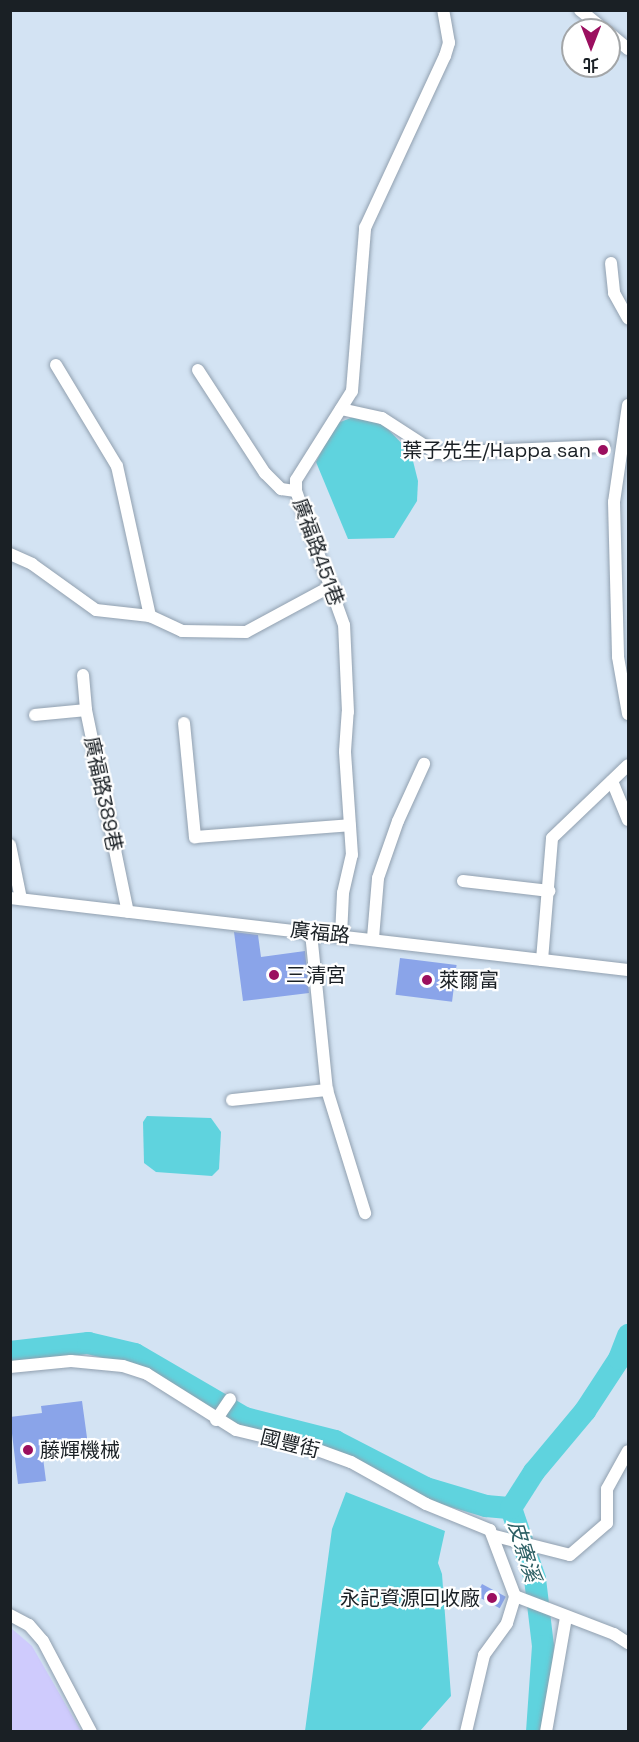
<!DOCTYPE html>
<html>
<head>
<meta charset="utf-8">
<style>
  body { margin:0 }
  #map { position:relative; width:639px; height:1742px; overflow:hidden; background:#d3e3f3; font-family:"Space Grotesk","Noto Sans TC",sans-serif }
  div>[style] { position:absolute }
  .green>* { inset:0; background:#cfcbfd }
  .water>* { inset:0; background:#5fd3de }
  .river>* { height:22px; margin:-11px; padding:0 11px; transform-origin:11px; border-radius:11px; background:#5fd3de }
  .building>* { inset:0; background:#8aa4e9; transform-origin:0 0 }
  .roads { filter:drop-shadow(0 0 2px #91a0af) drop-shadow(0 0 2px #91a0af) }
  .minor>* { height:12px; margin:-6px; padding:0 6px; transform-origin:6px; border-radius:6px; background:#fff }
  .dots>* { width:16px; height:16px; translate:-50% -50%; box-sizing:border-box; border:3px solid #fff; border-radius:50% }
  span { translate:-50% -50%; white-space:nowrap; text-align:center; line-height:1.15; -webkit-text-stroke:4.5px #fff; paint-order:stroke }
  .poi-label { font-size:20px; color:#1a2025 }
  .right { translate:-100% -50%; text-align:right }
  .left { translate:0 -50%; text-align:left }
  .street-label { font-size:20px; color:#1a2025 }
  .water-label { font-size:21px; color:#2d5f64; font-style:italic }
  .frame { position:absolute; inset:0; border:12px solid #1a2025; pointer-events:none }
  .north { position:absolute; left:561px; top:18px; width:60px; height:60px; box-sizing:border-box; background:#fff; border:2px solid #a3a6a8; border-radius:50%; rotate:180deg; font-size:16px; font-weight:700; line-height:24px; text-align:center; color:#1a2025 }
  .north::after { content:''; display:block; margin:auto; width:21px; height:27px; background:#9b0f5f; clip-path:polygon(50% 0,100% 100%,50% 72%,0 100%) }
</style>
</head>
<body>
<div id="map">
  <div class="green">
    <div style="clip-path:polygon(11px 1628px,32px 1646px,81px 1731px,11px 1731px)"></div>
  </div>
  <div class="water">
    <div style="clip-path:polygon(356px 416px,381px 422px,411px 453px,418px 481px,417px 501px,394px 538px,348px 539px,316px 462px,335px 424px)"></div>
    <div style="clip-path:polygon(147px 1116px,211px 1118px,221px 1132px,219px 1169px,212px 1176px,156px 1172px,144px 1163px,143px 1122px)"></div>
    <div style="clip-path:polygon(346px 1492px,445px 1531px,438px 1563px,442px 1574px,451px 1696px,420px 1731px,305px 1731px,332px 1529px)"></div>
  </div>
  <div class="river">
    <div style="left:10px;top:1352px;width:79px;rotate:-6.6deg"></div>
    <div style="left:88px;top:1343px;width:48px;rotate:13.2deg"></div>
    <div style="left:135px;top:1354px;width:127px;rotate:30.2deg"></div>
    <div style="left:245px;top:1418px;width:93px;rotate:14.3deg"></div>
    <div style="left:335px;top:1441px;width:102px;rotate:27.3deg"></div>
    <div style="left:426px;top:1488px;width:63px;rotate:16.7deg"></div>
    <div style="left:486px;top:1506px;width:25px;rotate:5deg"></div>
    <div style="left:511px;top:1508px;width:75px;rotate:71.3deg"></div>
    <div style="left:535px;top:1579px;width:67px;rotate:83.2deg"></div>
    <div style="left:543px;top:1646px;width:86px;rotate:94deg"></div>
    <div style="left:511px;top:1508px;width:43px;rotate:-57.4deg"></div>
    <div style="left:534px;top:1472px;width:80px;rotate:-50.1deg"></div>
    <div style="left:585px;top:1411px;width:62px;rotate:-56.8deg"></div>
    <div style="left:619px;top:1359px;width:26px;rotate:-69deg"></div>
  </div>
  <div class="building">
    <div style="clip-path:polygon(234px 932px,258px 935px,261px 957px,305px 951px,309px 993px,243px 1001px)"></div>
    <div style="left:400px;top:958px;width:57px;height:37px;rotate:7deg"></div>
    <div style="clip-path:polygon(82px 1401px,88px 1445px,42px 1450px,46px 1481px,18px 1484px,10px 1417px,42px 1413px,41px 1406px)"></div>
    <div style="left:482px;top:1584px;width:27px;height:13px;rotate:28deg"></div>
  </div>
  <div class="roads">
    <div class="minor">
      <div style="left:580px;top:10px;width:32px;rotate:39deg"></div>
      <div style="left:609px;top:33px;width:25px;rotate:40deg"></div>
      <div style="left:611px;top:263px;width:30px;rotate:84deg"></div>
      <div style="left:614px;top:293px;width:29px;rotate:61deg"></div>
      <div style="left:56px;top:365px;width:118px;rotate:58.9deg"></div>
      <div style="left:117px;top:466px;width:154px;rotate:77.6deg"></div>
      <div style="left:198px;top:370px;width:123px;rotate:57deg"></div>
      <div style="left:265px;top:473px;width:23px;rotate:45deg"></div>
      <div style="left:281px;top:489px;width:15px;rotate:8deg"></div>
      <div style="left:628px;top:405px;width:98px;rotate:98.2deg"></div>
      <div style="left:614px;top:502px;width:155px;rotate:88.5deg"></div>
      <div style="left:618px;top:657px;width:58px;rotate:80deg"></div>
      <div style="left:341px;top:409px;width:42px;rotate:12.4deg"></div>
      <div style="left:382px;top:418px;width:64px;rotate:32.9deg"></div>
      <div style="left:436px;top:453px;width:168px;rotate:-2.4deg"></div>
      <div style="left:10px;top:554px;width:24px;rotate:24deg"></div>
      <div style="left:32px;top:564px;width:79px;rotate:35.7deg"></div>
      <div style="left:96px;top:610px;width:54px;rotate:6.3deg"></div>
      <div style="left:150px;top:616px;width:35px;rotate:25deg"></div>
      <div style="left:182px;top:631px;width:64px;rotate:0.9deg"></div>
      <div style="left:246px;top:632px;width:99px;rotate:-28.4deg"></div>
      <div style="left:83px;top:675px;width:35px;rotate:85deg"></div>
      <div style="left:86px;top:710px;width:206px;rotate:78.3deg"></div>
      <div style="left:35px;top:715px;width:51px;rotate:-5.6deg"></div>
      <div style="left:184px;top:723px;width:115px;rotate:84.5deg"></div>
      <div style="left:195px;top:837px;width:155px;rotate:-4.4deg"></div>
      <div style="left:612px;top:781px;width:42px;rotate:67.7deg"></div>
      <div style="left:10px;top:845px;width:55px;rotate:78.5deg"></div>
      <div style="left:463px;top:881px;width:87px;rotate:6.6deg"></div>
      <div style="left:10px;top:898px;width:622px;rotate:6.65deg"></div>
      <div style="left:311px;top:933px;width:158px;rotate:84.2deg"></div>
      <div style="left:327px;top:1090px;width:129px;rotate:72.8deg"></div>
      <div style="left:341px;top:936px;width:43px;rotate:-87.3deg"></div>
      <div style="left:343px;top:893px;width:39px;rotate:-77deg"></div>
      <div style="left:352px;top:855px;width:104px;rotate:-93.9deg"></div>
      <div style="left:345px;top:751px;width:39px;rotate:-86deg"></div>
      <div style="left:348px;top:712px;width:87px;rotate:-92.6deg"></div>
      <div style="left:344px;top:625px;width:142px;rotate:-109.7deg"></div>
      <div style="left:296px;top:491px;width:11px;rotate:-90deg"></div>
      <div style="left:296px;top:480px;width:105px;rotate:-57.8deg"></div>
      <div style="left:352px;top:391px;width:164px;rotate:-85.4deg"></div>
      <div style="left:365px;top:228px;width:190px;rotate:-65.1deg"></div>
      <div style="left:445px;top:56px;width:14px;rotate:-73deg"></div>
      <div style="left:449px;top:43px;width:34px;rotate:-100deg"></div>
      <div style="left:373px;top:938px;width:60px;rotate:-85.2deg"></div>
      <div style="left:378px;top:878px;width:60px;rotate:-70.7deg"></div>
      <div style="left:398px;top:821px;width:63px;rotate:-65.5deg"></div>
      <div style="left:542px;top:960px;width:122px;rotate:-85.3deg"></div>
      <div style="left:552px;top:838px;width:105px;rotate:-43.8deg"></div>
      <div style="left:232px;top:1100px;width:96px;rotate:-6deg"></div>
      <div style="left:10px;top:1367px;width:61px;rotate:-5.6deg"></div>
      <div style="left:71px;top:1361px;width:52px;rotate:5.5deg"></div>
      <div style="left:123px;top:1366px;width:25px;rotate:18deg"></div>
      <div style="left:147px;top:1374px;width:105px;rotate:32.2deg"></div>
      <div style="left:236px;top:1430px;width:81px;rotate:13.5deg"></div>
      <div style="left:315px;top:1449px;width:38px;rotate:20deg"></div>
      <div style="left:351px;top:1462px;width:86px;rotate:29.2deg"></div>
      <div style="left:426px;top:1504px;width:69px;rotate:22.1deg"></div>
      <div style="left:490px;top:1530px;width:71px;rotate:69.3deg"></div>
      <div style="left:515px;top:1596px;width:106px;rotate:21deg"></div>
      <div style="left:614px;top:1634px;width:17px;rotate:33deg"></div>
      <div style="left:216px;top:1420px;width:25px;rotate:-56deg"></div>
      <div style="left:495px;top:1536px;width:77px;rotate:14.2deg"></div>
      <div style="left:570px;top:1555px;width:49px;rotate:-40.9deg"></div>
      <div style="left:607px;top:1523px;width:34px;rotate:-90deg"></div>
      <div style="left:607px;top:1489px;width:43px;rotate:-61.1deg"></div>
      <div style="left:10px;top:1615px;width:21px;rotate:28deg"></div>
      <div style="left:29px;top:1625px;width:21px;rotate:49deg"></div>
      <div style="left:43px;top:1641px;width:103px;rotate:62.2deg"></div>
      <div style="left:466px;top:1732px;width:79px;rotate:-76.8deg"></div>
      <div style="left:484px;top:1655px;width:39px;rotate:-54deg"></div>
      <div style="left:507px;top:1623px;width:28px;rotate:-73deg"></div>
      <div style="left:546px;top:1732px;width:117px;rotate:-80.1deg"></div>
    </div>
  </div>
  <div class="dots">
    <div style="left:603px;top:450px;background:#9b0f5f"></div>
    <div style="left:274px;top:975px;background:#9b0f5f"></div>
    <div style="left:427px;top:980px;background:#9b0f5f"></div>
    <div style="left:28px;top:1450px;background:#9b0f5f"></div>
    <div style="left:492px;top:1598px;background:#9b0f5f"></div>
  </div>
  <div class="poi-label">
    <span class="right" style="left:591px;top:450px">葉子先生/Happa san</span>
    <span class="left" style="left:286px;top:975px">三清宮</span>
    <span class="left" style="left:439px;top:980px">萊爾富</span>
    <span class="left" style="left:40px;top:1450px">藤輝機械</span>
    <span class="right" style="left:480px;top:1598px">永記資源回收廠</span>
  </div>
  <div class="street-label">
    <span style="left:318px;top:552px;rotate:70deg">廣福路451巷</span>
    <span style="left:103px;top:794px;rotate:78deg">廣福路389巷</span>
    <span style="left:320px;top:933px;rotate:6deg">廣福路</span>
    <span style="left:290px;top:1444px;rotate:14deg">國豐街</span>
  </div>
  <div class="water-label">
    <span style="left:524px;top:1551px;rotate:73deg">皮寮溪</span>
  </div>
  <div class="frame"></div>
  <div class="north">北</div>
</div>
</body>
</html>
